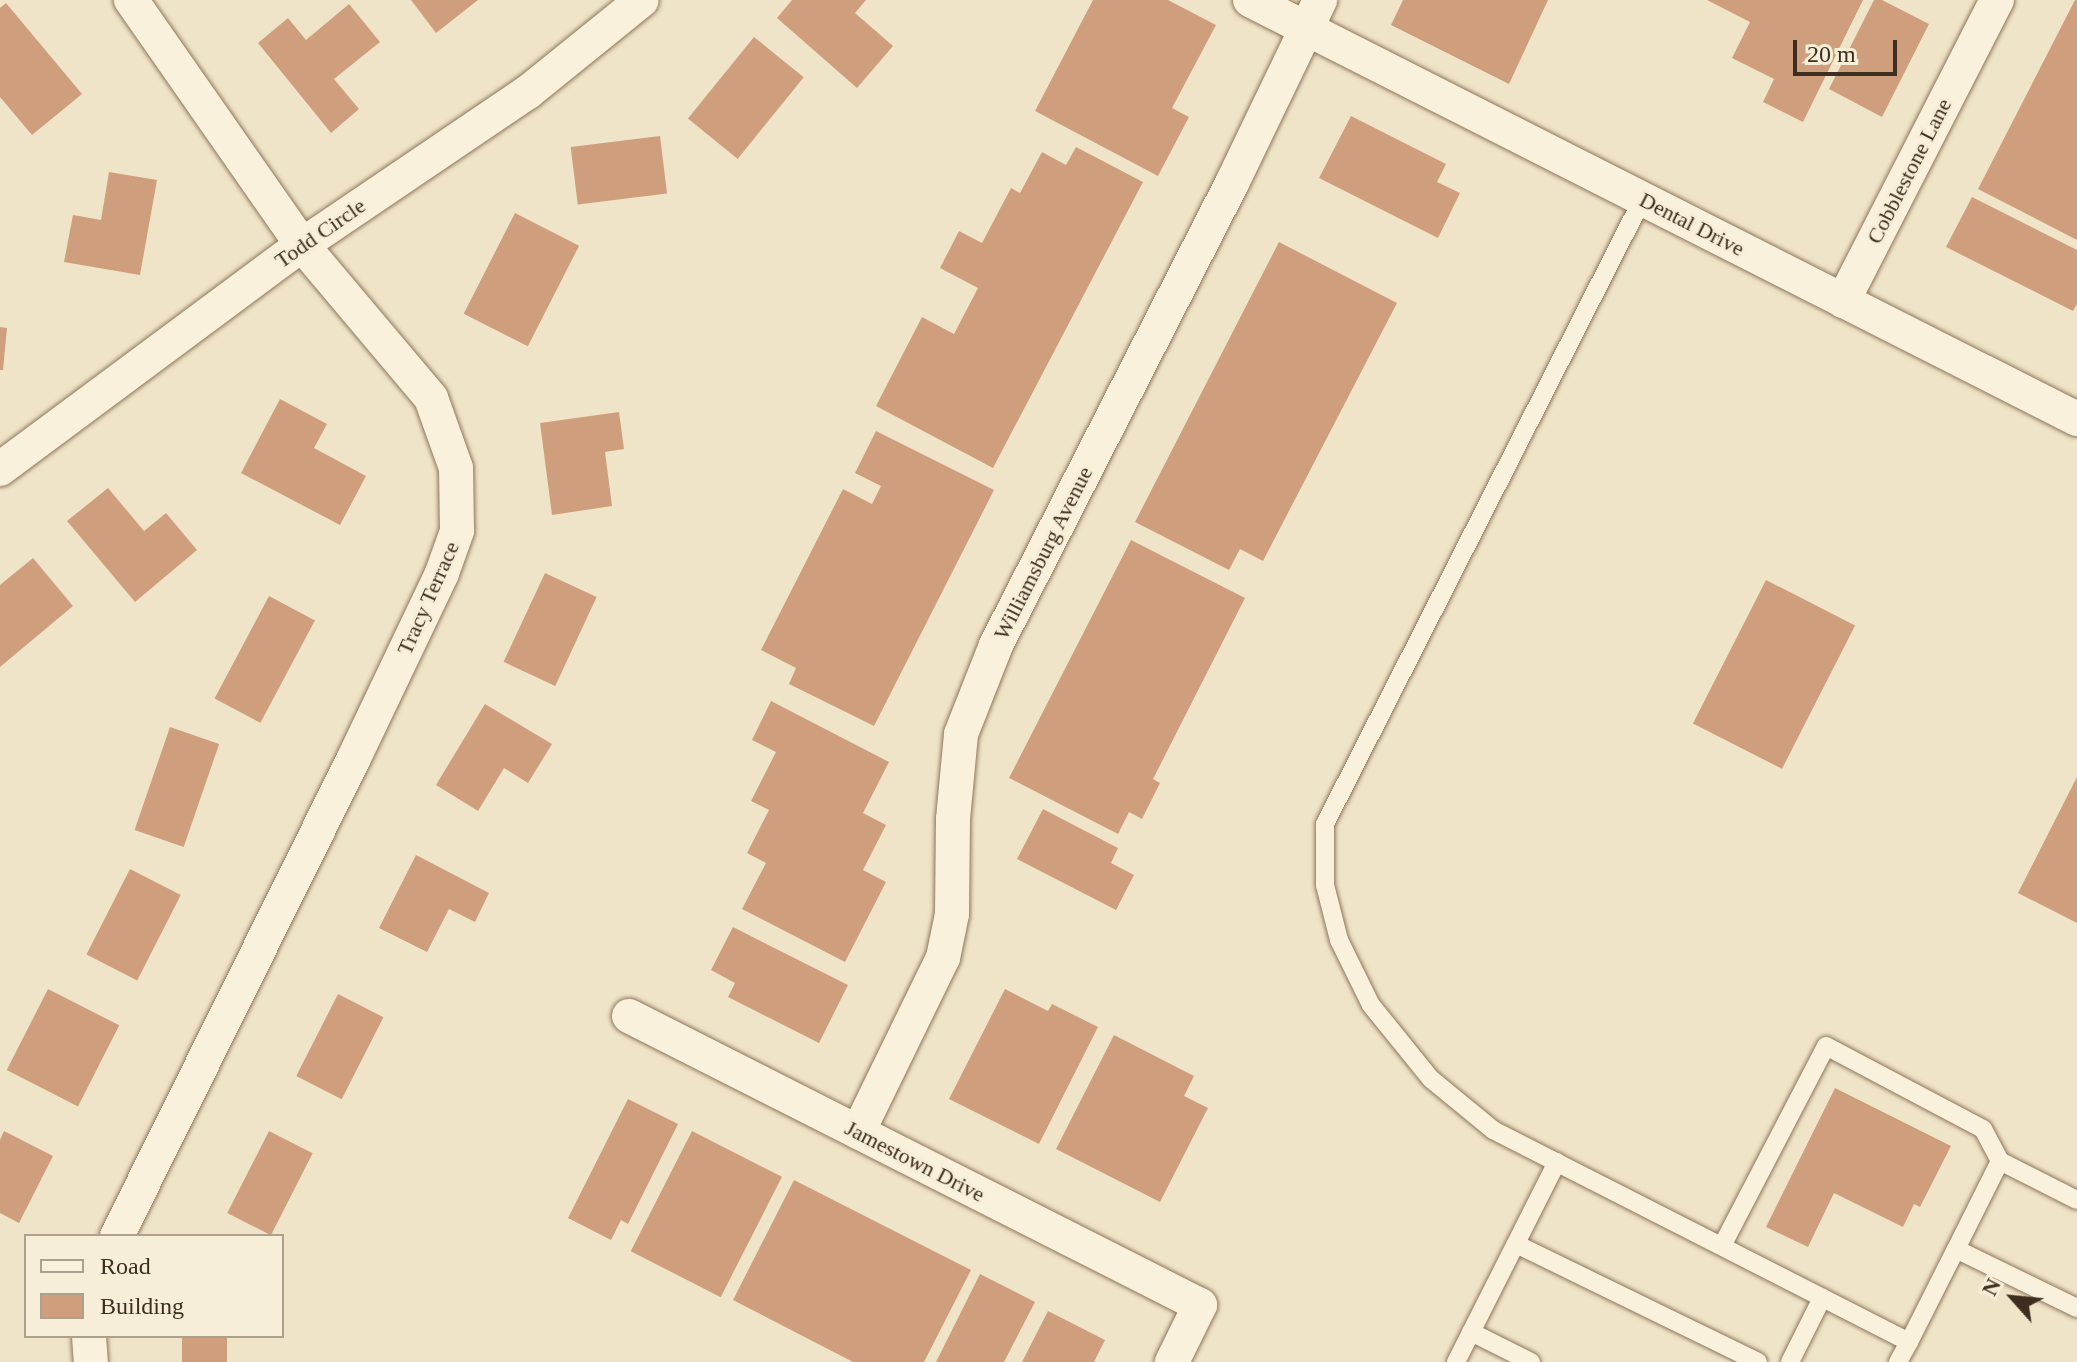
<!DOCTYPE html>
<html>
<head>
<meta charset="utf-8">
<style>
  body { margin:0 }
  #map { position:relative; width:2077px; height:1362px; overflow:hidden; background:#f0e4c8; font-family:Georgia,serif }
  div>[style] { position:absolute }
  .building>* { inset:0; background:#cf9f7d; transform-origin:0 0 }
  .roads { filter:drop-shadow(0 0 2px #8d765c) drop-shadow(0 0 2px #8d765c) }
  .service>* { height:18px; margin:-9px; padding:0 9px; transform-origin:9px; border-radius:9px; background:#faf1dc }
  .minor>* { height:34px; margin:-17px; padding:0 17px; transform-origin:17px; border-radius:17px; background:#faf1dc }
  span { translate:-50% -50%; white-space:nowrap; text-align:center; line-height:1.15; -webkit-text-stroke:6px #f7eed8; paint-order:stroke }
  .street-label { font-size:22px; color:#3d2e20 }
  .legend { position:absolute; left:24px; top:1234px; width:260px; height:104px; box-sizing:border-box; background:#f7eed8; border:2px solid #ada18e; margin:0; padding:10px 14px; list-style:none; font-size:24px; color:#3d2e20 }
  .legend li { display:flex; align-items:center; gap:16px; height:40px }
  .legend b { width:40px; border:2px solid #ada18e }
  .north { position:absolute; left:1973px; top:1258px; width:80px; height:80px; -webkit-text-stroke:6px #f7eed8; paint-order:stroke; rotate:297deg; font-size:22px; font-weight:700; line-height:32px; text-align:center; color:#3d2e20 }
  .north::after { content:''; display:block; margin:auto; width:28px; height:36px; background:#3d2e20; clip-path:polygon(50% 0,100% 100%,50% 72%,0 100%) }
  .scale { position:absolute; left:1793px; top:40px; width:104px; height:36px; box-sizing:border-box; border:4px solid #3d2e20; border-top:0; padding-left:10px; font-size:24px; line-height:28px; white-space:nowrap; color:#3d2e20; -webkit-text-stroke:6px #f7eed8; paint-order:stroke }
</style>
</head>
<body>
<div id="map">
  <div class="building">
    <div style="clip-path:polygon(411px 0,478px 0,436px 33px)"></div>
    <div style="clip-path:polygon(792px 0,866px 0,855px 13px,893px 46px,857px 88px,777px 18px)"></div>
    <div style="clip-path:polygon(1093px 0,1168px 0,1216px 25px,1172px 108px,1189px 117px,1158px 176px,1035px 111px)"></div>
    <div style="clip-path:polygon(1403px 0,1548px 0,1509px 84px,1391px 25px)"></div>
    <div style="clip-path:polygon(1707px 0,1863px 0,1803px 122px,1763px 102px,1774px 79px,1732px 58px,1750px 22px)"></div>
    <div style="clip-path:polygon(1874px 0,1882px 0,1929px 24px,1882px 117px,1829px 89px)"></div>
    <div style="clip-path:polygon(2075px 0,2077px 0,2077px 240px,1978px 189px)"></div>
    <div style="clip-path:polygon(6px 3px,82px 94px,32px 135px,0 97px,0 8px)"></div>
    <div style="clip-path:polygon(349px 4px,380px 42px,334px 79px,359px 109px,331px 133px,258px 43px,288px 18px,306px 40px)"></div>
    <div style="left:754px;top:37px;width:64px;height:105px;rotate:39deg"></div>
    <div style="clip-path:polygon(1351px 116px,1446px 164px,1437px 182px,1460px 193px,1438px 238px,1319px 178px)"></div>
    <div style="left:660px;top:136px;width:58px;height:90px;rotate:83deg"></div>
    <div style="clip-path:polygon(1076px 147px,1143px 182px,993px 468px,876px 406px,922px 317px,954px 334px,978px 288px,940px 268px,959px 231px,982px 243px,1011px 188px,1020px 193px,1042px 152px,1066px 165px)"></div>
    <div style="clip-path:polygon(109px 172px,157px 180px,140px 275px,64px 262px,73px 215px,101px 220px)"></div>
    <div style="clip-path:polygon(1972px 197px,2077px 250px,2077px 304px,2073px 311px,1946px 247px)"></div>
    <div style="left:515px;top:213px;width:72px;height:113px;rotate:27deg"></div>
    <div style="clip-path:polygon(1279px 242px,1397px 303px,1263px 561px,1240px 549px,1229px 570px,1135px 522px)"></div>
    <div style="clip-path:polygon(0 327px,7px 328px,3px 370px,0 370px)"></div>
    <div style="clip-path:polygon(280px 399px,327px 424px,314px 448px,366px 476px,340px 525px,241px 473px)"></div>
    <div style="clip-path:polygon(619px 412px,624px 449px,605px 452px,612px 506px,552px 515px,540px 423px)"></div>
    <div style="clip-path:polygon(876px 431px,994px 490px,874px 726px,789px 684px,796px 668px,761px 650px,843px 489px,872px 504px,881px 486px,855px 473px)"></div>
    <div style="clip-path:polygon(108px 488px,144px 531px,166px 513px,197px 550px,135px 602px,67px 521px)"></div>
    <div style="clip-path:polygon(1131px 540px,1245px 598px,1153px 779px,1160px 783px,1142px 819px,1129px 812px,1118px 834px,1009px 778px)"></div>
    <div style="clip-path:polygon(33px 558px,73px 606px,0 667px,0 585px)"></div>
    <div style="left:545px;top:573px;width:57px;height:98px;rotate:25deg"></div>
    <div style="left:1766px;top:580px;width:100px;height:161px;rotate:27deg"></div>
    <div style="left:269px;top:596px;width:52px;height:116px;rotate:28deg"></div>
    <div style="clip-path:polygon(771px 701px,889px 762px,863px 813px,886px 825px,863px 870px,886px 882px,845px 962px,742px 909px,766px 863px,747px 853px,769px 810px,751px 801px,776px 752px,752px 740px)"></div>
    <div style="clip-path:polygon(485px 704px,552px 744px,528px 783px,504px 768px,478px 811px,436px 785px)"></div>
    <div style="left:170px;top:727px;width:52px;height:109px;rotate:19deg"></div>
    <div style="clip-path:polygon(2077px 777px,2077px 923px,2018px 893px)"></div>
    <div style="clip-path:polygon(1043px 809px,1118px 848px,1111px 863px,1134px 875px,1116px 910px,1017px 859px)"></div>
    <div style="clip-path:polygon(416px 855px,489px 893px,475px 922px,449px 909px,427px 952px,379px 928px)"></div>
    <div style="left:130px;top:869px;width:57px;height:96px;rotate:27deg"></div>
    <div style="clip-path:polygon(733px 927px,848px 985px,819px 1043px,728px 997px,735px 983px,711px 970px)"></div>
    <div style="left:48px;top:989px;width:80px;height:91px;rotate:27deg"></div>
    <div style="clip-path:polygon(1005px 989px,1048px 1011px,1052px 1004px,1098px 1027px,1039px 1144px,949px 1099px)"></div>
    <div style="left:338px;top:994px;width:51px;height:92px;rotate:27deg"></div>
    <div style="clip-path:polygon(1114px 1035px,1194px 1076px,1184px 1096px,1208px 1108px,1160px 1202px,1056px 1149px)"></div>
    <div style="clip-path:polygon(1835px 1088px,1951px 1146px,1920px 1207px,1914px 1204px,1903px 1227px,1834px 1193px,1808px 1247px,1766px 1227px)"></div>
    <div style="clip-path:polygon(628px 1099px,678px 1124px,628px 1224px,621px 1220px,611px 1240px,568px 1218px)"></div>
    <div style="clip-path:polygon(4px 1131px,53px 1156px,19px 1223px,0 1213px,0 1140px)"></div>
    <div style="left:269px;top:1131px;width:49px;height:92px;rotate:27deg"></div>
    <div style="left:692px;top:1131px;width:101px;height:135px;rotate:27deg"></div>
    <div style="clip-path:polygon(794px 1180px,971px 1270px,924px 1362px,853px 1362px,733px 1300px)"></div>
    <div style="clip-path:polygon(980px 1274px,1035px 1302px,1004px 1362px,936px 1362px)"></div>
    <div style="clip-path:polygon(1048px 1311px,1105px 1340px,1094px 1362px,1022px 1362px)"></div>
    <div style="left:182px;top:1336px;width:45px;height:26px"></div>
  </div>
  <div class="roads">
    <div class="service">
      <div style="left:1643px;top:198px;width:702px;rotate:116.93deg"></div>
      <div style="left:1325px;top:824px;width:61px;rotate:90deg"></div>
      <div style="left:1325px;top:885px;width:57px;rotate:75.7deg"></div>
      <div style="left:1339px;top:940px;width:72px;rotate:63.8deg"></div>
      <div style="left:1371px;top:1005px;width:95px;rotate:51deg"></div>
      <div style="left:1431px;top:1079px;width:80px;rotate:39.4deg"></div>
      <div style="left:1493px;top:1130px;width:467px;rotate:27deg"></div>
      <div style="left:1909px;top:1342px;width:104px;rotate:-63.2deg"></div>
      <div style="left:1956px;top:1249px;width:135px;rotate:26deg"></div>
      <div style="left:1516px;top:1244px;width:269px;rotate:26deg"></div>
      <div style="left:1722px;top:1246px;width:225px;rotate:-62.5deg"></div>
      <div style="left:1826px;top:1046px;width:178px;rotate:27.9deg"></div>
      <div style="left:1983px;top:1129px;width:36px;rotate:62deg"></div>
      <div style="left:1956px;top:1249px;width:98px;rotate:-63.4deg"></div>
      <div style="left:2000px;top:1161px;width:86px;rotate:26.9deg"></div>
      <div style="left:1471px;top:1332px;width:67px;rotate:26.6deg"></div>
      <div style="left:1456px;top:1362px;width:224px;rotate:-63.2deg"></div>
      <div style="left:1790px;top:1362px;width:72px;rotate:-63.4deg"></div>
      <div style="left:1898px;top:1362px;width:23px;rotate:-61deg"></div>
    </div>
    <div class="minor">
      <div style="left:1250px;top:0;width:927px;rotate:26.87deg"></div>
      <div style="left:1843px;top:301px;width:338px;rotate:-62.9deg"></div>
      <div style="left:0;top:469px;width:376px;rotate:-36.6deg"></div>
      <div style="left:302px;top:245px;width:273px;rotate:-34.1deg"></div>
      <div style="left:528px;top:92px;width:146px;rotate:-38.9deg"></div>
      <div style="left:629px;top:1016px;width:640px;rotate:26.85deg"></div>
      <div style="left:1200px;top:1305px;width:64px;rotate:116.2deg"></div>
      <div style="left:858px;top:1132px;width:194px;rotate:-64deg"></div>
      <div style="left:943px;top:958px;width:45px;rotate:-78.4deg"></div>
      <div style="left:952px;top:914px;width:95px;rotate:-89.4deg"></div>
      <div style="left:953px;top:819px;width:85px;rotate:-84.6deg"></div>
      <div style="left:961px;top:734px;width:96px;rotate:-68.5deg"></div>
      <div style="left:996px;top:645px;width:521px;rotate:-62.94deg"></div>
      <div style="left:1233px;top:181px;width:201px;rotate:-64.3deg"></div>
      <div style="left:117px;top:1236px;width:531px;rotate:-63.63deg"></div>
      <div style="left:353px;top:760px;width:207px;rotate:-64.5deg"></div>
      <div style="left:442px;top:573px;width:45px;rotate:-70.3deg"></div>
      <div style="left:457px;top:531px;width:63px;rotate:-90.9deg"></div>
      <div style="left:456px;top:468px;width:74px;rotate:-109.7deg"></div>
      <div style="left:431px;top:398px;width:200px;rotate:-130.1deg"></div>
      <div style="left:302px;top:245px;width:299px;rotate:-124.9deg"></div>
      <div style="left:89px;top:1336px;width:26px;rotate:86deg"></div>
    </div>
  </div>
  <div class="street-label">
    <span style="left:1909px;top:171px;rotate:-63deg">Cobblestone Lane</span>
    <span style="left:1692px;top:224px;rotate:27deg">Dental Drive</span>
    <span style="left:320px;top:233px;rotate:-35deg">Todd Circle</span>
    <span style="left:1043px;top:553px;rotate:-63deg">Williamsburg Avenue</span>
    <span style="left:428px;top:598px;rotate:-66deg">Tracy Terrace</span>
    <span style="left:915px;top:1161px;rotate:27deg">Jamestown Drive</span>
  </div>
  <ul class="legend">
  <li><b style="height:10px;background:#faf1dc"></b>Road</li>
  <li><b style="height:22px;background:#cf9f7d"></b>Building</li>
  </ul>
  <div class="north">N</div>
  <div class="scale">20 m</div>
</div>
</body>
</html>
